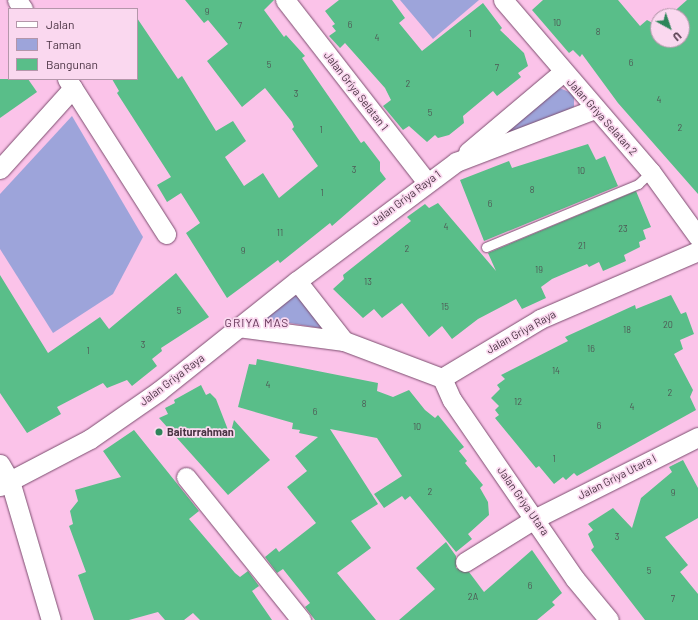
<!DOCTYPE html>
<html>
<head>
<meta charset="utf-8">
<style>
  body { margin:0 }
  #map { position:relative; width:698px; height:620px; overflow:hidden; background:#fbc3e9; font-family:Barlow,sans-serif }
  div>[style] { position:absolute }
  .green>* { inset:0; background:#9da4da }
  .building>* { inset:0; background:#59be89 }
  .roads { filter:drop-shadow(0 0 1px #7c4d6f) drop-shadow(0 0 1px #7c4d6f) }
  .lane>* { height:9px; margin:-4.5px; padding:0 4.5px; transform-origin:4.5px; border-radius:4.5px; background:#fff }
  .street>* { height:19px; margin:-9.5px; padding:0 9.5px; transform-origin:9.5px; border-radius:9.5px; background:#fff }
  .dots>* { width:11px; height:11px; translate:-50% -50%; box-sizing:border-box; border:2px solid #fad8ef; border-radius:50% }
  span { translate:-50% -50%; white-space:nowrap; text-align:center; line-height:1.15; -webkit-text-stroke:3.5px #fad8ef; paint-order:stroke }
  .number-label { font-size:9px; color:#4e5654 }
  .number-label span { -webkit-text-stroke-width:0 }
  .street-label { font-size:11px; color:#4a3343 }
  .poi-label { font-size:11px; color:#4a3343; font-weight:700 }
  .left { translate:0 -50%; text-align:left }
  .neighbourhood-label { font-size:12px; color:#67395b; letter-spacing:1px }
  .legend { position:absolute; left:8px; top:8px; width:130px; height:72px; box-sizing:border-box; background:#fad8ef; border:1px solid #b496aa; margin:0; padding:5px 7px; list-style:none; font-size:12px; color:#4a3343 }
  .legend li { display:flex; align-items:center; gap:8px; height:20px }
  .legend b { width:20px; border:1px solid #b496aa }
  .north { position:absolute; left:650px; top:8px; width:40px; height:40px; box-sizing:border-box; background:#fad8ef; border:1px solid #b496aa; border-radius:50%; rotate:140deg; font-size:11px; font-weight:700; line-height:16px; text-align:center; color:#4a3343 }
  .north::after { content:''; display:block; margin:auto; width:14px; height:18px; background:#2d855a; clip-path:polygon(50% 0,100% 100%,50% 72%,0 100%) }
</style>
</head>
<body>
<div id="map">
  <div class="green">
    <div style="clip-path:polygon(400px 0,479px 0,433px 39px)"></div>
    <div style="clip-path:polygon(557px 87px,574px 94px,574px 107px,499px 140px,497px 135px)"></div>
    <div style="clip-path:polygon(72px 116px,143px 237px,113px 294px,53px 333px,0 249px,0 194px)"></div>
    <div style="clip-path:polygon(297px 294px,326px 329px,265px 319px)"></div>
  </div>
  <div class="building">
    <div style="clip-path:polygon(185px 0,274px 0,264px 10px,284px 37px,286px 35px,305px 56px,302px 58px,361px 143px,364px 141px,380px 162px,380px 171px,386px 179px,332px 226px,330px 223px,280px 263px,278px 260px,227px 298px,186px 233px,200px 223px,181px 193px,167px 202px,157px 185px,171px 177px,117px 93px,119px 91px,112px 79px,137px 79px,137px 18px,178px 79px,182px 76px,216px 131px,233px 121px,246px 141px,225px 157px,244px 186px,263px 173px,279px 198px,318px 166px,292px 129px,294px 127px,292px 122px,265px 88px,242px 107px,207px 61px,228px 44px,208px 20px,204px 23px)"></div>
    <div style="clip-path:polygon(339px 0,392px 0,405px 18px,399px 23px,422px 51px,483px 3px,502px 28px,500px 30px,524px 53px,528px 66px,518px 73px,521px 77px,497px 96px,493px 91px,463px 116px,464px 123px,449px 135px,438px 138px,435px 135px,427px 142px,409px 126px,403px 130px,383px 106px,391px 100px,385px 88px,345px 43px,340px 48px,329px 36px,336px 31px,332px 26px,335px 24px,325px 11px)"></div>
    <div style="clip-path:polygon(543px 0,618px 0,640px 26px,647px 20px,658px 26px,658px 40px,682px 40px,682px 16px,669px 16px,687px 0,698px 0,698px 194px,618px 103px,582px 54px,580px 57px,573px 50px,569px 53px,532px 10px)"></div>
    <div style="clip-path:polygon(0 79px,28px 79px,37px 92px,0 118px)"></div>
    <div style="clip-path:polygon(588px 144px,596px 160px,605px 156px,618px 186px,484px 241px,460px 180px,509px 161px,512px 168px)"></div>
    <div style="clip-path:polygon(636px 191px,651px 227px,643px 230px,646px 239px,639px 242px,640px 247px,624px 255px,626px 261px,603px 271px,599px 262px,589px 267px,587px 264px,552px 279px,541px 287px,546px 298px,522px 309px,516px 299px,478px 319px,452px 339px,442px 326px,429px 337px,402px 303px,382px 318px,374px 309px,363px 318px,333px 289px,344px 279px,343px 275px,411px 221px,407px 217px,425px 204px,429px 208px,438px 203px,496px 271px,488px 253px)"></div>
    <div style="clip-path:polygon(176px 273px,209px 317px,161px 348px,162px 351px,152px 359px,157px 366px,132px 386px,127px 380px,107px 388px,103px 383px,57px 407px,61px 414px,27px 433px,0 393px,0 275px,48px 353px,100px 317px,109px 329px)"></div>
    <div style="clip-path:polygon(671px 295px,681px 314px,686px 312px,694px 334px,680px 340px,683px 349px,674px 354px,693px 390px,690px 397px,696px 410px,577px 476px,574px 473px,566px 480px,563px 477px,554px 484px,539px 466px,536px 468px,495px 418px,499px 415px,495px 410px,499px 406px,491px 398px,500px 389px,497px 385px,505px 379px,501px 375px,568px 341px,565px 337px,635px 305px,636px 309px)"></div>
    <div style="clip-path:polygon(257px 359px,378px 383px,377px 391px,393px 397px,409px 390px,425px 410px,435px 418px,438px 415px,464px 447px,459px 451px,467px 461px,465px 463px,483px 485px,480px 488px,488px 502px,489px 515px,468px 534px,472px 539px,456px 552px,410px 496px,405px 500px,402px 496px,384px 508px,374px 494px,402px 476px,377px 438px,330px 429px,378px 504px,351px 521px,371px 548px,337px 573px,376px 620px,315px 620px,305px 607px,310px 603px,283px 569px,277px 573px,265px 557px,276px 548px,279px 552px,316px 523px,287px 487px,307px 471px,295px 456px,318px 437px,299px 433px,300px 430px,292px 429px,293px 423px,238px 407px,249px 364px,256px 365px)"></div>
    <div style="clip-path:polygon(201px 385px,206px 395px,210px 393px,216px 399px,230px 435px,234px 420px,270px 460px,228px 495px,159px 418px,168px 414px,165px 408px,175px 403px,174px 400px)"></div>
    <div style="clip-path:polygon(134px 430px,199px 511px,189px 519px,235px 573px,240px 577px,248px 571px,259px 586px,252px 591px,272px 620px,200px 620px,193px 613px,184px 620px,165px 620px,158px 612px,129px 620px,94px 620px,78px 575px,86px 572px,69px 526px,73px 524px,70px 511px,78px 501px,75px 490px,121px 477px,103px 451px)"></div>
    <div style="clip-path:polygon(683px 460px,698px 488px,698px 518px,665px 537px,688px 565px,680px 572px,698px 594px,698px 620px,645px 620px,591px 550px,594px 547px,588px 534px,593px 530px,588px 524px,613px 508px,632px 528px,641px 498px,672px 472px,669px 467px)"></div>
    <div style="clip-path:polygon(446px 542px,456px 556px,456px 568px,469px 572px,484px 592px,532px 550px,562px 593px,552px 602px,555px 605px,537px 620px,399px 620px,435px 589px,416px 568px)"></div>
  </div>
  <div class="roads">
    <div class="lane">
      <div style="left:486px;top:247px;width:165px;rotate:-22.5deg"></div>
      <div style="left:638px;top:184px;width:18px;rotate:-43deg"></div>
    </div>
    <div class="street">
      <div style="left:17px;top:0;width:11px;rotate:56deg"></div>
      <div style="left:285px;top:0;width:229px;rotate:52.1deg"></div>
      <div style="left:503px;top:0;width:227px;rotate:49.3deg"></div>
      <div style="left:651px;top:172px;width:80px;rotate:54.1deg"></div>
      <div style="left:67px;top:79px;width:184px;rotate:57.4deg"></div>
      <div style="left:468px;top:152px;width:124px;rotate:-40.1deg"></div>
      <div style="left:0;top:169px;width:109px;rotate:-48deg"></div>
      <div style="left:297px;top:281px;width:76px;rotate:51.9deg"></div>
      <div style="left:238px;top:327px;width:107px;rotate:7.5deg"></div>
      <div style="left:344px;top:341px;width:105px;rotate:20.7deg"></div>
      <div style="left:442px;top:378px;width:114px;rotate:-31deg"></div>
      <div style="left:540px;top:319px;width:172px;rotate:-23.3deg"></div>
      <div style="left:442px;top:378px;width:24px;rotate:66deg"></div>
      <div style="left:452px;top:400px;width:217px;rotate:55.5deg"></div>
      <div style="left:575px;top:579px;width:53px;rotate:50.3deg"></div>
      <div style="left:0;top:464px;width:20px;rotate:60deg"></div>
      <div style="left:10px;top:481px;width:145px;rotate:73.6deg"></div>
      <div style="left:186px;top:477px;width:184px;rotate:51.2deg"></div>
      <div style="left:0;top:486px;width:102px;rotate:-27.6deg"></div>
      <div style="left:90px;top:439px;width:84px;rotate:-34.8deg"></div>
      <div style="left:159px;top:391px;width:176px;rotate:-38.6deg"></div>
      <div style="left:297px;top:281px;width:199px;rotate:-36.8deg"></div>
      <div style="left:456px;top:162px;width:149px;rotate:-20.9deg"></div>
      <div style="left:465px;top:562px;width:84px;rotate:-31.8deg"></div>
      <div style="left:536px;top:518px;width:181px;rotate:-26.6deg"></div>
    </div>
  </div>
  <div class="dots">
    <div style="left:159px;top:432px;background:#2d855a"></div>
  </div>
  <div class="number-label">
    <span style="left:207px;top:12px">9</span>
    <span style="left:557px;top:23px">10</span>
    <span style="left:350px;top:25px">6</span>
    <span style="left:240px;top:26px">7</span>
    <span style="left:598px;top:32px">8</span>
    <span style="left:470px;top:34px">1</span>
    <span style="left:377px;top:38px">4</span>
    <span style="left:631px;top:63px">6</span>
    <span style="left:269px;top:65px">5</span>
    <span style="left:497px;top:68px">7</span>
    <span style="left:408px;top:84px">2</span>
    <span style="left:296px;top:94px">3</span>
    <span style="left:659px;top:100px">4</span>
    <span style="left:430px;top:113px">5</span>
    <span style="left:680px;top:128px">2</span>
    <span style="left:321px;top:130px">1</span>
    <span style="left:354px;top:170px">3</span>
    <span style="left:581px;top:171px">10</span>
    <span style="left:532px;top:190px">8</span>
    <span style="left:322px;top:193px">1</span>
    <span style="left:490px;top:204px">6</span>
    <span style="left:446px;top:227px">4</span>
    <span style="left:623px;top:229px">23</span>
    <span style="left:280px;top:233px">11</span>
    <span style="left:582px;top:246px">21</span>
    <span style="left:407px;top:249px">2</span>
    <span style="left:243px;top:251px">9</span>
    <span style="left:539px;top:270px">19</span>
    <span style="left:368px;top:282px">13</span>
    <span style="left:445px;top:307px">15</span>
    <span style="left:179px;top:311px">5</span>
    <span style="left:668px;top:325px">20</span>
    <span style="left:627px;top:330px">18</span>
    <span style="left:143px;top:345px">3</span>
    <span style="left:591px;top:349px">16</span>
    <span style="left:88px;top:351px">1</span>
    <span style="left:556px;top:371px">14</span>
    <span style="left:268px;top:385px">4</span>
    <span style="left:670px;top:393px">2</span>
    <span style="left:518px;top:402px">12</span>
    <span style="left:364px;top:404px">8</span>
    <span style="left:632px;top:407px">4</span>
    <span style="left:315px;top:412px">6</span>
    <span style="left:599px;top:426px">6</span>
    <span style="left:417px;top:427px">10</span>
    <span style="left:554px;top:459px">1</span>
    <span style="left:430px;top:492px">2</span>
    <span style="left:673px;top:493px">9</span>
    <span style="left:617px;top:537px">3</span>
    <span style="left:649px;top:571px">5</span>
    <span style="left:530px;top:586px">6</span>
    <span style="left:473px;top:597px">2A</span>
    <span style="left:673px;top:599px">7</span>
  </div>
  <div class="street-label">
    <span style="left:356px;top:91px;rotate:52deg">Jalan Griya Selatan 1</span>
    <span style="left:602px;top:117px;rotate:48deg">Jalan Griya Selatan 2</span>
    <span style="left:406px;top:198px;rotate:-37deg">Jalan Griya Raya 1</span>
    <span style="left:521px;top:332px;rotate:-29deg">Jalan Griya Raya</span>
    <span style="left:172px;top:380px;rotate:-37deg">Jalan Griya Raya</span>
    <span style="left:617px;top:477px;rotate:-27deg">Jalan Griya Utara I</span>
    <span style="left:523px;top:501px;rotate:55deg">Jalan Griya Utara</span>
  </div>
  <div class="poi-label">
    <span class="left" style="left:167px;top:432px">Baiturrahman</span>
  </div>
  <div class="neighbourhood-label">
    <span style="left:257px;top:323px">GRIYA MAS</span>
  </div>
  <ul class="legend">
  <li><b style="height:5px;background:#fff"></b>Jalan</li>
  <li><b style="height:11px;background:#9da4da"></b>Taman</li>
  <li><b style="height:11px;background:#59be89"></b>Bangunan</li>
  </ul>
  <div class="north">U</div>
</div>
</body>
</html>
